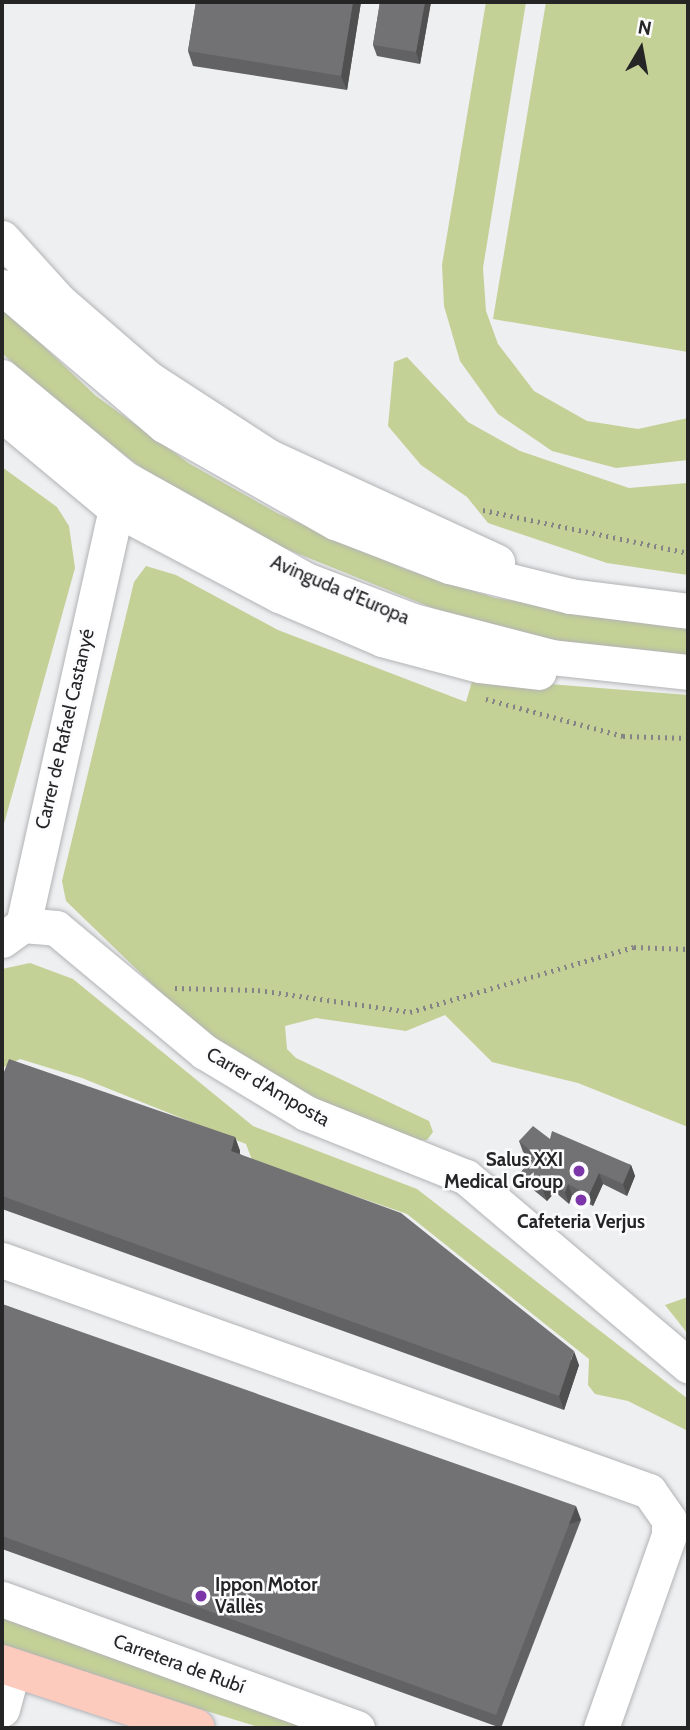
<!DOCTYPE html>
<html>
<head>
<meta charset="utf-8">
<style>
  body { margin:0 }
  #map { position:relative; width:690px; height:1730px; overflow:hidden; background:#eeeff1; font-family:Cabin,sans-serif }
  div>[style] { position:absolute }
  .green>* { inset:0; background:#c3d096 }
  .path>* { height:4.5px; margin-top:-2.25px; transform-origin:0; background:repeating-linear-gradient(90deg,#848486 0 2px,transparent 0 7px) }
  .roads { filter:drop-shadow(0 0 2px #b2b3b5) drop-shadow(0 0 2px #b2b3b5) }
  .minor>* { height:35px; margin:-17.5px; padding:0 17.5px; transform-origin:17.5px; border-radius:17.5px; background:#fff }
  .major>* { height:38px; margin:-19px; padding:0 19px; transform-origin:19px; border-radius:19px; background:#fdcabe }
  .wall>* { inset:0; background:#626264 }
  .shaded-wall>* { inset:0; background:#505051; transform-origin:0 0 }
  .building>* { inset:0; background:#727274 }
  .dots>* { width:19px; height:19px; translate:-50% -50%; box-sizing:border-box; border:4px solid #fcfcff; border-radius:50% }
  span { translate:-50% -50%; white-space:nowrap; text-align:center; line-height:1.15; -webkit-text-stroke:5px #fcfcff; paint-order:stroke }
  .street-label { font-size:19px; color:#252526 }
  .poi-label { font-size:19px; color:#252526; font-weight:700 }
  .right { translate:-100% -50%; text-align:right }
  .left { translate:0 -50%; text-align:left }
  .frame { position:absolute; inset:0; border:4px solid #252526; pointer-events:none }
  .north { position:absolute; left:606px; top:14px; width:70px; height:70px; -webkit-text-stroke:5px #fcfcff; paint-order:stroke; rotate:10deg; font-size:19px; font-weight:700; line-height:28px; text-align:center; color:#252526 }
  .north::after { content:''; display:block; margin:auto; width:24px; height:32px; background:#252526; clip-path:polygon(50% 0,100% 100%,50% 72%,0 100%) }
</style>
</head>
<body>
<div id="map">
  <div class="green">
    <div style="clip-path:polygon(486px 2px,526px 2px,483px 268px,486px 311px,498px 344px,534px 391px,587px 421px,638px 429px,688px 418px,688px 460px,616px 468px,552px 451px,498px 414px,460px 361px,444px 306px,442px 265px)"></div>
    <div style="clip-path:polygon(546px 2px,688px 2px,688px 352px,493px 319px)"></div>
    <div style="clip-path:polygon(2px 307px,96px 396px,190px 464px,279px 514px,405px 569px,495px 598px,688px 628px,688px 659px,604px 651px,455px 617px,274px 544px,169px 489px,44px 393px,2px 353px)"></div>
    <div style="clip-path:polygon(407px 357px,468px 422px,520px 451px,629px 488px,688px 483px,688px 575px,607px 563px,488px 523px,467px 497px,421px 465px,388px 426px,394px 362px)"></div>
    <div style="clip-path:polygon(2px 467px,57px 507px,69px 526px,75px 568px,2px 831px)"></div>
    <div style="clip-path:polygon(146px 566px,176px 575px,278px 630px,466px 702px,473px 678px,688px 695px,688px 1127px,578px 1083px,492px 1062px,445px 1015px,406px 1031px,316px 1018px,285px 1026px,287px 1049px,296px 1058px,429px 1121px,433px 1132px,427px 1140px,416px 1140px,314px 1098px,215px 1045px,66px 901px,62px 881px,134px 582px)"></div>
    <div style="clip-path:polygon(30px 963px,73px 979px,253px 1126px,417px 1189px,688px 1399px,688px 1431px,628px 1401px,595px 1394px,588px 1385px,589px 1359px,407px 1214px,252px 1160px,246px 1144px,82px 1078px,20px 1059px,2px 1068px,2px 969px)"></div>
    <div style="clip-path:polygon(688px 1297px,688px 1334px,665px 1305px)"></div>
    <div style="clip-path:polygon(2px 1618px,320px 1728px,262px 1728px,2px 1648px)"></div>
  </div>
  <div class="path">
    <div style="left:483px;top:510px;width:209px;rotate:11.8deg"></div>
    <div style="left:486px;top:699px;width:142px;rotate:15.1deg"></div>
    <div style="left:623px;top:736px;width:65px;rotate:1.8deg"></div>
    <div style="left:175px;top:988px;width:83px;rotate:1.4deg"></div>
    <div style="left:258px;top:990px;width:154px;rotate:8.2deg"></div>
    <div style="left:410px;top:1012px;width:233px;rotate:-16.2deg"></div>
    <div style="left:634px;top:947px;width:54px;rotate:2.1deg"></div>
  </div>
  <div class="roads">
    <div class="minor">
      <div style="left:2px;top:238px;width:85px;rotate:47.9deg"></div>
      <div style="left:59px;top:301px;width:119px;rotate:40.9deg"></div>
      <div style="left:149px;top:379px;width:143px;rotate:33deg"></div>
      <div style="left:269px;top:457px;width:251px;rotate:24.7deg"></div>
      <div style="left:2px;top:287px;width:213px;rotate:40.4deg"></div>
      <div style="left:164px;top:425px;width:197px;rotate:29.6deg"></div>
      <div style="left:335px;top:522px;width:122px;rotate:21.1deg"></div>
      <div style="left:449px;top:566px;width:125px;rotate:13.9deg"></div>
      <div style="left:570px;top:596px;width:119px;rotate:7.2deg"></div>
      <div style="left:2px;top:377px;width:158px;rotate:39.6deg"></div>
      <div style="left:124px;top:478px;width:209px;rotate:29.3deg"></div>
      <div style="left:306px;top:580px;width:115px;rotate:21deg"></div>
      <div style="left:413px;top:621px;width:143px;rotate:14.6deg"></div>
      <div style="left:551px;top:657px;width:138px;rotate:6.2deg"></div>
      <div style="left:2px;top:414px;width:148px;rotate:39.8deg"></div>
      <div style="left:116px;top:509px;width:184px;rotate:27.8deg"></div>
      <div style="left:279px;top:595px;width:112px;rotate:23.1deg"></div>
      <div style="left:382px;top:639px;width:101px;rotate:14.9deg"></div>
      <div style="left:480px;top:665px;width:59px;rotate:6.8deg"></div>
      <div style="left:23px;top:925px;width:33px;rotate:5deg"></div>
      <div style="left:56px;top:928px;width:194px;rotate:39.8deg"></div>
      <div style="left:205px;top:1052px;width:118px;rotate:31.1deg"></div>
      <div style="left:306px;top:1113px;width:172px;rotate:21.8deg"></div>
      <div style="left:466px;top:1177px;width:291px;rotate:40.3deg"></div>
      <div style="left:2px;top:940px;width:26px;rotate:-36deg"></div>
      <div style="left:23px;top:925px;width:426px;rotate:-77.4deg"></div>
      <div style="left:2px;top:1260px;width:687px;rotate:19.65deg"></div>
      <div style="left:649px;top:1491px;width:35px;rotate:55deg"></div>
      <div style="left:669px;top:1520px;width:15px;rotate:90deg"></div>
      <div style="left:669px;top:1535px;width:205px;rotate:109.4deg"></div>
      <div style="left:2px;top:1599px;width:378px;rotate:20deg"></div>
      <div style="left:2px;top:1709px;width:42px;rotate:-75deg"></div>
    </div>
    <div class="major">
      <div style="left:2px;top:1664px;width:204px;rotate:18.3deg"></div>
    </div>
  </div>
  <div class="wall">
    <div style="clip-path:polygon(196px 2px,361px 2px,347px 90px,193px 66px,188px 51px)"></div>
    <div style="clip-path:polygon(380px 2px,431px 2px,420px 64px,377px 56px,373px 45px)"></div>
    <div style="clip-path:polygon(2px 1077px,235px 1137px,240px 1151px,240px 1154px,579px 1365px,564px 1410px,2px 1209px)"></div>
    <div style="clip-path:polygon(550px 1139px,631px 1165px,635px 1176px,627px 1196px,603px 1184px,593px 1206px,572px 1195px,569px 1204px,555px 1192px,547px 1201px,525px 1183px,521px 1172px,532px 1159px,523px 1152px,519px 1141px)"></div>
    <div style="clip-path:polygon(2px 1304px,581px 1520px,501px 1728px,2px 1549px)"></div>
  </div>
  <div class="shaded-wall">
    <div style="clip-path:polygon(353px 2px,361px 2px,347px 90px,341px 76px)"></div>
    <div style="clip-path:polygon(425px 2px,431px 2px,420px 64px,416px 52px)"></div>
    <div style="clip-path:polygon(235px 1137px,240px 1151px,236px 1165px,231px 1151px)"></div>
    <div style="clip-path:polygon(631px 1165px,635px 1176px,627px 1196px,623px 1184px)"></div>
    <div style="clip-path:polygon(599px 1173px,603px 1184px,593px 1206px,589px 1195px)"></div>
    <div style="clip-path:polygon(550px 1181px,555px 1192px,547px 1201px,543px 1190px)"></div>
    <div style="clip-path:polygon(568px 1184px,572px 1195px,569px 1204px,565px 1192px)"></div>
    <div style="clip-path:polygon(574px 1351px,579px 1365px,564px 1410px,559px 1396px)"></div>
    <div style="left:576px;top:1506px;width:15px;height:224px;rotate:70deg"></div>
  </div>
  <div class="building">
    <div style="clip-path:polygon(196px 2px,353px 2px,341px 76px,188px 51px)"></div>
    <div style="clip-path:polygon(380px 2px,425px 2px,416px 52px,373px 45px)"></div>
    <div style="clip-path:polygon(9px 1059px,235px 1137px,231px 1151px,401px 1213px,574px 1351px,559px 1396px,2px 1196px,2px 1077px)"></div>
    <div style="clip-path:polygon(533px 1126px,550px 1139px,552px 1131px,631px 1165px,623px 1184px,599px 1173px,589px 1195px,568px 1184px,565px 1192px,550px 1181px,543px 1190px,521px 1172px,536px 1155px,519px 1141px)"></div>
    <div style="clip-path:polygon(2px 1304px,576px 1506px,496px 1715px,2px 1536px)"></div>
  </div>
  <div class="dots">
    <div style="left:579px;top:1171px;background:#7c36a9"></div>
    <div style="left:581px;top:1200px;background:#7c36a9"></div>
    <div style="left:201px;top:1596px;background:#7c36a9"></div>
  </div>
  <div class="street-label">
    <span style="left:340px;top:590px;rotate:23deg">Avinguda d'Europa</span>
    <span style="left:65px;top:729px;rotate:-77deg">Carrer de Rafael Castanyé</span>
    <span style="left:268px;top:1087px;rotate:30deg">Carrer d'Amposta</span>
    <span style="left:179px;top:1664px;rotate:20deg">Carretera de Rubí</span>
  </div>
  <div class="poi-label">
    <span class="right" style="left:563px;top:1171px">Salus XXI<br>Medical Group</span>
    <span style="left:581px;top:1222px">Cafeteria Verjus</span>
    <span class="left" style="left:215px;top:1596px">Ippon Motor<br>Vallès</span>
  </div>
  <div class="frame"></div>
  <div class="north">N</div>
</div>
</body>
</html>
